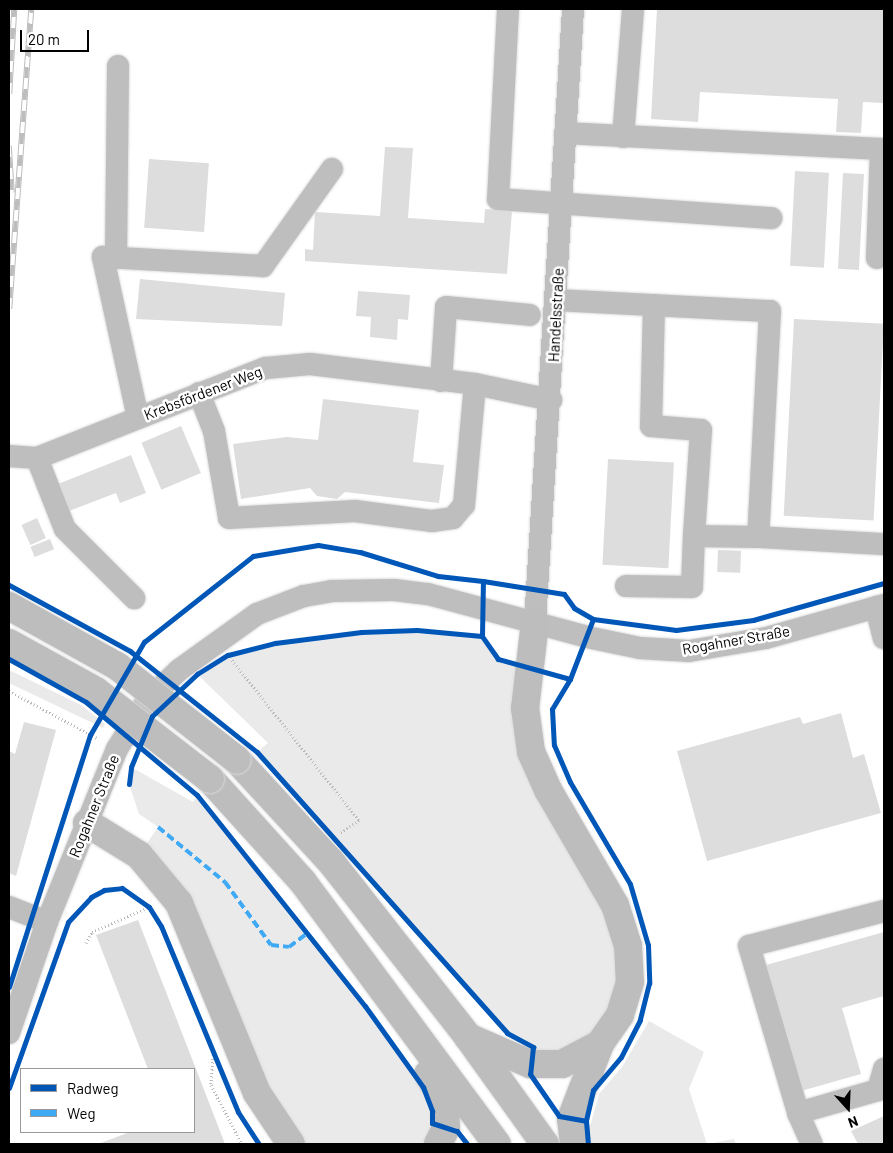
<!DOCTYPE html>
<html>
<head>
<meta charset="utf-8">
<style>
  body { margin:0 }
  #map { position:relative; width:893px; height:1153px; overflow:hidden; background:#fff; font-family:Barlow,sans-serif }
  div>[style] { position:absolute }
  .green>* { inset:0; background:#eaeaea }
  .building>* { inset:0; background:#ddd; transform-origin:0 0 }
  .path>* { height:3px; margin-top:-1.5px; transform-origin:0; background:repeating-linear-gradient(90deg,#b8b8b8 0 1px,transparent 0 3.5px) }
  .roads { filter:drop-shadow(0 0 1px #dbdbdb) drop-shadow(0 0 1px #dbdbdb) }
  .minor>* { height:22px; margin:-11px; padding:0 11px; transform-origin:11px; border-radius:11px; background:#bebebe }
  .highway>* { height:28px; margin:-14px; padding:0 14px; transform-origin:14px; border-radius:14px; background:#bdbdbd }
  .rail>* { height:5.5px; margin-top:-2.75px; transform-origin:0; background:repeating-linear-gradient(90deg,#fff 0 11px,#bdbdbd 0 22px); box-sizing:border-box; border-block:1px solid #bdbdbd }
  .bridges { filter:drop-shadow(0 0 1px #dbdbdb) drop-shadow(0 0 1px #dbdbdb) }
  .highway-bridge>* { height:28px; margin:-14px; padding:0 14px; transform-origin:14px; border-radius:14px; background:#bdbdbd }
  .quiet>* { height:4px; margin-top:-2px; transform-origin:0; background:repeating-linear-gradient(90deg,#3fa9f5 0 8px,transparent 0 12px) }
  .cycleway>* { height:5px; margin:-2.5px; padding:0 2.5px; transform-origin:2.5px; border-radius:2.5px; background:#0057b8 }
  span { translate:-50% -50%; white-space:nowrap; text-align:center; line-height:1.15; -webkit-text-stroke:5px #fff; paint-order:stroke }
  .street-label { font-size:15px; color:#000 }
  .frame { position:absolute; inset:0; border:10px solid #000; pointer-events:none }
  .legend { position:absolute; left:20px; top:1068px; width:175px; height:65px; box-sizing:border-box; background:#fff; border:1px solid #999; margin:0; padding:6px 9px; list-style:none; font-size:15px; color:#000 }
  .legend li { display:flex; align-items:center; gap:10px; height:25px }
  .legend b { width:25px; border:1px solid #999 }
  .north { position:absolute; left:823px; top:1083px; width:50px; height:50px; -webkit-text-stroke:4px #fff; paint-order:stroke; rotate:160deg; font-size:14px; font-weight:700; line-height:20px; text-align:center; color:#000 }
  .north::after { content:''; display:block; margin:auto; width:18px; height:22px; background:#000; clip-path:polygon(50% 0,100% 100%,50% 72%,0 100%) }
  .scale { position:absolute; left:20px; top:30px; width:69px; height:22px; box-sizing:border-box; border:2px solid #000; border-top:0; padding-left:6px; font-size:15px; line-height:18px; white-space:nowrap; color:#000; -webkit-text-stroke:4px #fff; paint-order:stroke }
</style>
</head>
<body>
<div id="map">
  <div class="green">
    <div style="clip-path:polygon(417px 630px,482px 636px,498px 659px,533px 666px,525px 708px,628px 946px,600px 1044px,530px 1064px,532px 1047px,507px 1033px,257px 752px,268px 743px,197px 674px,228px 655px,275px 643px)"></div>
    <div style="clip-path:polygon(9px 670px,81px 705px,105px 724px,103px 728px,9px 683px)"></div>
    <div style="clip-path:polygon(131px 767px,193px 802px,197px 795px,365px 1006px,423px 1087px,432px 1111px,431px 1144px,291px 1144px,191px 927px,139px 855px,158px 827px,139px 814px,129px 784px)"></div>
    <div style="clip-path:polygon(649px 1021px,704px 1052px,689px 1089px,707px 1144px,734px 1139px,736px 1144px,577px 1144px,591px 1123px,599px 1094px,622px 1067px)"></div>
  </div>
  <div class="building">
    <div style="clip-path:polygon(657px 9px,884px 9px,884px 103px,863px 102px,861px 133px,836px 132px,838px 99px,700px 92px,698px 122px,651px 119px)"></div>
    <div style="clip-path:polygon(385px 147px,413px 148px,408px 218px,484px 223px,485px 209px,512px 211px,507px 274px,305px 261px,305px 249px,313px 250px,315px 212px,380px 216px)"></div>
    <div style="left:149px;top:159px;width:60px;height:69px;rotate:4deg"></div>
    <div style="left:795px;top:171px;width:34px;height:95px;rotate:3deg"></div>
    <div style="left:843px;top:173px;width:21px;height:96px;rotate:3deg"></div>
    <div style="clip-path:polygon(140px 279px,285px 293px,282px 326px,136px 319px)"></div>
    <div style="clip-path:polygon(358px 291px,410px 295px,408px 320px,398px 319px,397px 340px,370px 337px,371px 317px,356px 316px)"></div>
    <div style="left:794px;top:319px;width:90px;height:197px;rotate:3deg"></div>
    <div style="clip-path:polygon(323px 399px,419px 410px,413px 462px,444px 465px,439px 503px,345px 492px,337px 499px,317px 496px,310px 488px,241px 499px,233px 444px,287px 437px,318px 440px)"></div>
    <div style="left:181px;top:426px;width:51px;height:43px;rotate:67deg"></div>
    <div style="clip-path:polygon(131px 455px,146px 493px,120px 503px,116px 493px,69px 511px,58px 484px)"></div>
    <div style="left:608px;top:459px;width:66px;height:106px;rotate:3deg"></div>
    <div style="left:37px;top:518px;width:22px;height:17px;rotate:66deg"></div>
    <div style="left:50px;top:539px;width:11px;height:21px;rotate:68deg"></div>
    <div style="left:718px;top:550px;width:23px;height:22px;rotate:2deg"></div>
    <div style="clip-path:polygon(841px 713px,853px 758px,864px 754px,881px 813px,707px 861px,677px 751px,800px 717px,803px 724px)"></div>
    <div style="clip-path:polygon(24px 722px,56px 730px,16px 876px,9px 873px,9px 751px,15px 754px)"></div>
    <div style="clip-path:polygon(138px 920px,196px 1069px,225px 1144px,98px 1144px,130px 1132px,194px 1132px,194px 1069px,148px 1069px,96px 935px)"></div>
    <div style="clip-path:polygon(884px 932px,884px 996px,842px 1008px,861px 1074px,801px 1091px,766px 965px)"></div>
    <div style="clip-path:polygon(884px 1116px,884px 1144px,858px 1144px,851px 1131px)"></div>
  </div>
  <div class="path">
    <div style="left:232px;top:660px;width:204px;rotate:51.6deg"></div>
    <div style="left:359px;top:820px;width:24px;rotate:145deg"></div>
    <div style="left:9px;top:691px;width:100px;rotate:28.1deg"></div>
    <div style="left:86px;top:943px;width:13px;rotate:-61deg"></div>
    <div style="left:92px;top:932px;width:62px;rotate:-23.7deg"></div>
    <div style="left:213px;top:1055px;width:30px;rotate:94deg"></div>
    <div style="left:211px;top:1085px;width:67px;rotate:62.3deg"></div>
  </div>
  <div class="roads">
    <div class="minor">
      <div style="left:508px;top:9px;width:190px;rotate:93deg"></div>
      <div style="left:498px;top:199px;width:274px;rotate:4deg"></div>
      <div style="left:565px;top:133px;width:316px;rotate:2.9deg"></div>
      <div style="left:881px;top:149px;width:109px;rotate:92.1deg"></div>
      <div style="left:623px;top:137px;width:128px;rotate:-85.5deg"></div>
      <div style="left:116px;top:258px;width:192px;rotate:-89.4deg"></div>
      <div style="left:557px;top:300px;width:213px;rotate:3deg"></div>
      <div style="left:770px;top:311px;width:226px;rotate:93deg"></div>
      <div style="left:758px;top:537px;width:126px;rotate:3.2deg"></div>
      <div style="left:654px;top:305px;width:121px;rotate:91.4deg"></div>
      <div style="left:651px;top:426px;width:50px;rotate:4.6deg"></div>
      <div style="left:701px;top:430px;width:106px;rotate:93.8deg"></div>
      <div style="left:694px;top:536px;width:64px;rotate:0.9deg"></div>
      <div style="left:441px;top:381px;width:74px;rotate:-86.1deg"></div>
      <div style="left:446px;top:307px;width:84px;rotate:5.4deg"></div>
      <div style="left:199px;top:393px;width:41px;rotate:68.5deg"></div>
      <div style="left:214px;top:431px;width:88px;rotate:80.2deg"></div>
      <div style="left:229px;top:518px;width:126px;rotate:-3.2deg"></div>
      <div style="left:355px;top:511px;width:78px;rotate:7.4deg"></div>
      <div style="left:432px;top:521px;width:21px;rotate:-8deg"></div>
      <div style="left:453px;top:518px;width:17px;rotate:-50deg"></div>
      <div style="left:464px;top:505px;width:121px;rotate:-84.8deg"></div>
      <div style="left:138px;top:418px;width:165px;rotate:-102.3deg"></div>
      <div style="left:103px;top:257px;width:160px;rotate:3.2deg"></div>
      <div style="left:263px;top:266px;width:119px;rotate:-54.6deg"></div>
      <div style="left:9px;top:456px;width:28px;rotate:4deg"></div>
      <div style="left:37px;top:458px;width:246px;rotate:-21.5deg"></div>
      <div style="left:266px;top:368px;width:44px;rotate:-5.2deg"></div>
      <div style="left:310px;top:364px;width:166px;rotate:6.9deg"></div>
      <div style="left:475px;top:384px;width:78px;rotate:11.9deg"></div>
      <div style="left:37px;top:458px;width:76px;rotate:68.5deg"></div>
      <div style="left:65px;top:529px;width:98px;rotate:45deg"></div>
      <div style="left:626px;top:586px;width:66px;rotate:0.9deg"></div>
      <div style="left:692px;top:587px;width:51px;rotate:-87.8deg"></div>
      <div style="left:876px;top:607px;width:32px;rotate:76deg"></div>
      <div style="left:535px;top:622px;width:614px;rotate:-86.45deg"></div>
      <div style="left:9px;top:907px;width:41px;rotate:21.5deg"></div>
      <div style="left:884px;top:911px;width:139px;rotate:165.5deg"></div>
      <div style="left:749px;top:946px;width:174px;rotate:73.6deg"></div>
      <div style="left:798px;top:1113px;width:83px;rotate:-16deg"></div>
      <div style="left:878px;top:1090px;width:22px;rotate:-74deg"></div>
      <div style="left:9px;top:1033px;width:117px;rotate:-71.1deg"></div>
      <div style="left:47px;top:922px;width:187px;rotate:-68deg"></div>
      <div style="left:117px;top:749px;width:55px;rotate:-58.3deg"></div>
      <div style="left:146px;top:702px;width:46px;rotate:-44.1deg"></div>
      <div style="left:179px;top:670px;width:96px;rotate:-35.7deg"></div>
      <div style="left:257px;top:614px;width:50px;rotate:-21deg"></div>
      <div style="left:304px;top:596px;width:28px;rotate:-10deg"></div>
      <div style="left:332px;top:591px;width:62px;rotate:-0.9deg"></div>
      <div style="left:394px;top:590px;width:34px;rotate:7deg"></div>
      <div style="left:428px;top:594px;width:165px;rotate:15.1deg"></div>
      <div style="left:587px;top:637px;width:54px;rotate:11.7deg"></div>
      <div style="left:640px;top:648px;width:49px;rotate:3.5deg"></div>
      <div style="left:689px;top:651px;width:78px;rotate:-9.6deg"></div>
      <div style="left:766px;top:638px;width:123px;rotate:-15.6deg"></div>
      <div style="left:798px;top:1113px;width:34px;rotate:66deg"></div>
    </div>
    <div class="highway">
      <div style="left:535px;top:622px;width:87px;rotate:96.6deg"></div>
      <div style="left:525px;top:708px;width:44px;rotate:82.2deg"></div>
      <div style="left:531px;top:752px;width:42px;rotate:65.9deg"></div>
      <div style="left:548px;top:790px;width:133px;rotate:59.8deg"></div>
      <div style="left:615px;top:905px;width:43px;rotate:72.4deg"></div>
      <div style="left:628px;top:946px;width:36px;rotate:87deg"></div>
      <div style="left:630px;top:982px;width:34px;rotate:107deg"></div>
      <div style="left:620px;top:1015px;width:35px;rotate:125deg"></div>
      <div style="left:600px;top:1044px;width:80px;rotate:111.1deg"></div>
      <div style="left:571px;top:1119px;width:25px;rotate:83deg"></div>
      <div style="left:237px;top:760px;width:139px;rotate:47.3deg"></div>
      <div style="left:331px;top:862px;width:222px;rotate:51.9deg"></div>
      <div style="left:468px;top:1037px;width:132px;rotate:54.3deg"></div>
      <div style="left:210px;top:779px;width:139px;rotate:47.9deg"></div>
      <div style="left:303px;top:882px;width:326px;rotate:53.5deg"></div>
      <div style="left:87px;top:823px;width:61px;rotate:31.6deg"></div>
      <div style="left:139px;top:855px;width:62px;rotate:50.2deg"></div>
      <div style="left:179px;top:903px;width:205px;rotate:67.7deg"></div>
      <div style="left:257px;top:1093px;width:61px;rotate:56.3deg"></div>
      <div style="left:468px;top:1037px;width:68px;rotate:23.5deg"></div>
      <div style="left:530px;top:1064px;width:32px"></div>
      <div style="left:562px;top:1064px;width:43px;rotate:-27.8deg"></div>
      <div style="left:428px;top:1074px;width:33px;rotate:59deg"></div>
      <div style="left:445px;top:1102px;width:26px;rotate:88deg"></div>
      <div style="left:446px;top:1128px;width:18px;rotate:117deg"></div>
    </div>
  </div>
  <div class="rail">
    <div style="left:9px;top:94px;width:85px;rotate:-86.6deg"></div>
    <div style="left:9px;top:146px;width:47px;rotate:86.3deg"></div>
    <div style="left:9px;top:309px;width:301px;rotate:-85.8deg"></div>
  </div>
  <div class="bridges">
    <div class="highway-bridge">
      <div style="left:9px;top:606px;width:124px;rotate:29.1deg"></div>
      <div style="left:117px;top:666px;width:152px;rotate:38.1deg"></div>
      <div style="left:9px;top:643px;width:99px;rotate:28.9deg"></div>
      <div style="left:96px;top:691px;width:144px;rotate:37.7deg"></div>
    </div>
  </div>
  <div class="quiet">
    <div style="left:158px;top:827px;width:87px;rotate:39.4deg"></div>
    <div style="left:225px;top:882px;width:78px;rotate:53.9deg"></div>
    <div style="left:271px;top:945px;width:18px;rotate:6deg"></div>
    <div style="left:289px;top:947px;width:21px;rotate:-37deg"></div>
  </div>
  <div class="cycleway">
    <div style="left:9px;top:585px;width:138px;rotate:28.6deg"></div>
    <div style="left:130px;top:651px;width:162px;rotate:38.5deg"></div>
    <div style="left:257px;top:752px;width:376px;rotate:48.3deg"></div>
    <div style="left:507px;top:1033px;width:30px;rotate:28deg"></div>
    <div style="left:533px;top:1047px;width:27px;rotate:96deg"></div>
    <div style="left:530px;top:1074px;width:51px;rotate:55.4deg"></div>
    <div style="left:559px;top:1116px;width:27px;rotate:10deg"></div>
    <div style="left:593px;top:619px;width:64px;rotate:111deg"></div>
    <div style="left:570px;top:679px;width:75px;rotate:-164.5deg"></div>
    <div style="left:498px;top:659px;width:28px;rotate:-125deg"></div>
    <div style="left:482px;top:636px;width:55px;rotate:-89deg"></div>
    <div style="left:483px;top:581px;width:82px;rotate:9.1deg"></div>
    <div style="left:564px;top:594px;width:17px;rotate:54deg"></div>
    <div style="left:574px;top:608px;width:22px;rotate:30deg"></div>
    <div style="left:593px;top:619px;width:84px;rotate:7.5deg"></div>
    <div style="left:676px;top:630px;width:78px;rotate:-7.4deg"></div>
    <div style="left:753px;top:620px;width:136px;rotate:-15.8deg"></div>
    <div style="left:9px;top:659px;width:88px;rotate:29.2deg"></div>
    <div style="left:86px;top:702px;width:145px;rotate:40deg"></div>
    <div style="left:197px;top:795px;width:270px;rotate:51.5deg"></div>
    <div style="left:365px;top:1006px;width:100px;rotate:54.4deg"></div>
    <div style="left:423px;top:1087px;width:26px;rotate:69deg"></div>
    <div style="left:432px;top:1111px;width:12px;rotate:90deg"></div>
    <div style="left:432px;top:1123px;width:26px;rotate:18deg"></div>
    <div style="left:457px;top:1131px;width:16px;rotate:52deg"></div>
    <div style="left:570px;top:679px;width:35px;rotate:121deg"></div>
    <div style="left:552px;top:709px;width:36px;rotate:87deg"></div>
    <div style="left:554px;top:745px;width:40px;rotate:66.6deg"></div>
    <div style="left:570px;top:782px;width:118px;rotate:59.5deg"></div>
    <div style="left:630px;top:884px;width:64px;rotate:73.6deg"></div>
    <div style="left:648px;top:945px;width:38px;rotate:88deg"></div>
    <div style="left:649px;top:983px;width:38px;rotate:104deg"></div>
    <div style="left:640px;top:1020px;width:42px;rotate:117.2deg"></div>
    <div style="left:621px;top:1057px;width:43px;rotate:130.3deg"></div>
    <div style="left:593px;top:1090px;width:32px;rotate:103deg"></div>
    <div style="left:586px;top:1121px;width:23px;rotate:85deg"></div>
    <div style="left:129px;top:784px;width:17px;rotate:-83deg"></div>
    <div style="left:131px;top:767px;width:55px;rotate:-67.6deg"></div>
    <div style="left:152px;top:716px;width:62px;rotate:-43deg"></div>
    <div style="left:197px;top:674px;width:36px;rotate:-32deg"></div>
    <div style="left:228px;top:655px;width:49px;rotate:-14.3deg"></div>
    <div style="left:275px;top:643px;width:87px;rotate:-7.3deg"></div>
    <div style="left:361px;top:632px;width:56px;rotate:-2deg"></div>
    <div style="left:417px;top:630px;width:65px;rotate:5.3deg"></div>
    <div style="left:9px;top:987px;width:265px;rotate:-72.2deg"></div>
    <div style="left:90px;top:735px;width:108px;rotate:-59.9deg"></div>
    <div style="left:144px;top:642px;width:139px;rotate:-38.3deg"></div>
    <div style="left:253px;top:556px;width:66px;rotate:-9.6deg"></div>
    <div style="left:318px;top:545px;width:43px;rotate:9.5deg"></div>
    <div style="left:360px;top:552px;width:82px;rotate:17.1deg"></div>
    <div style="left:438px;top:576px;width:45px;rotate:6.3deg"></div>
    <div style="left:9px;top:1088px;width:176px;rotate:-70.4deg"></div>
    <div style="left:68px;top:922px;width:34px;rotate:-47deg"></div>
    <div style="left:91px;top:897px;width:15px;rotate:-28deg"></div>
    <div style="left:104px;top:890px;width:18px;rotate:-6deg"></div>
    <div style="left:122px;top:888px;width:33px;rotate:35deg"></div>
    <div style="left:149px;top:907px;width:22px;rotate:58deg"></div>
    <div style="left:161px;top:926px;width:201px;rotate:67.5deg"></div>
    <div style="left:238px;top:1112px;width:38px;rotate:57deg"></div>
  </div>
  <div class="street-label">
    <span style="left:556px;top:315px;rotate:-87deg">Handelsstraße</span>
    <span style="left:203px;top:393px;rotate:-21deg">Krebsfördener Weg</span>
    <span style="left:736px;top:640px;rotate:-10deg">Rogahner Straße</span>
    <span style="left:94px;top:806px;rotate:-68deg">Rogahner Straße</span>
  </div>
  <div class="frame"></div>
  <ul class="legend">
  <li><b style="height:6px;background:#0057b8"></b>Radweg</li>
  <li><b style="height:6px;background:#3fa9f5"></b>Weg</li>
  </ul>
  <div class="north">N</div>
  <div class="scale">20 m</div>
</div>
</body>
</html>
